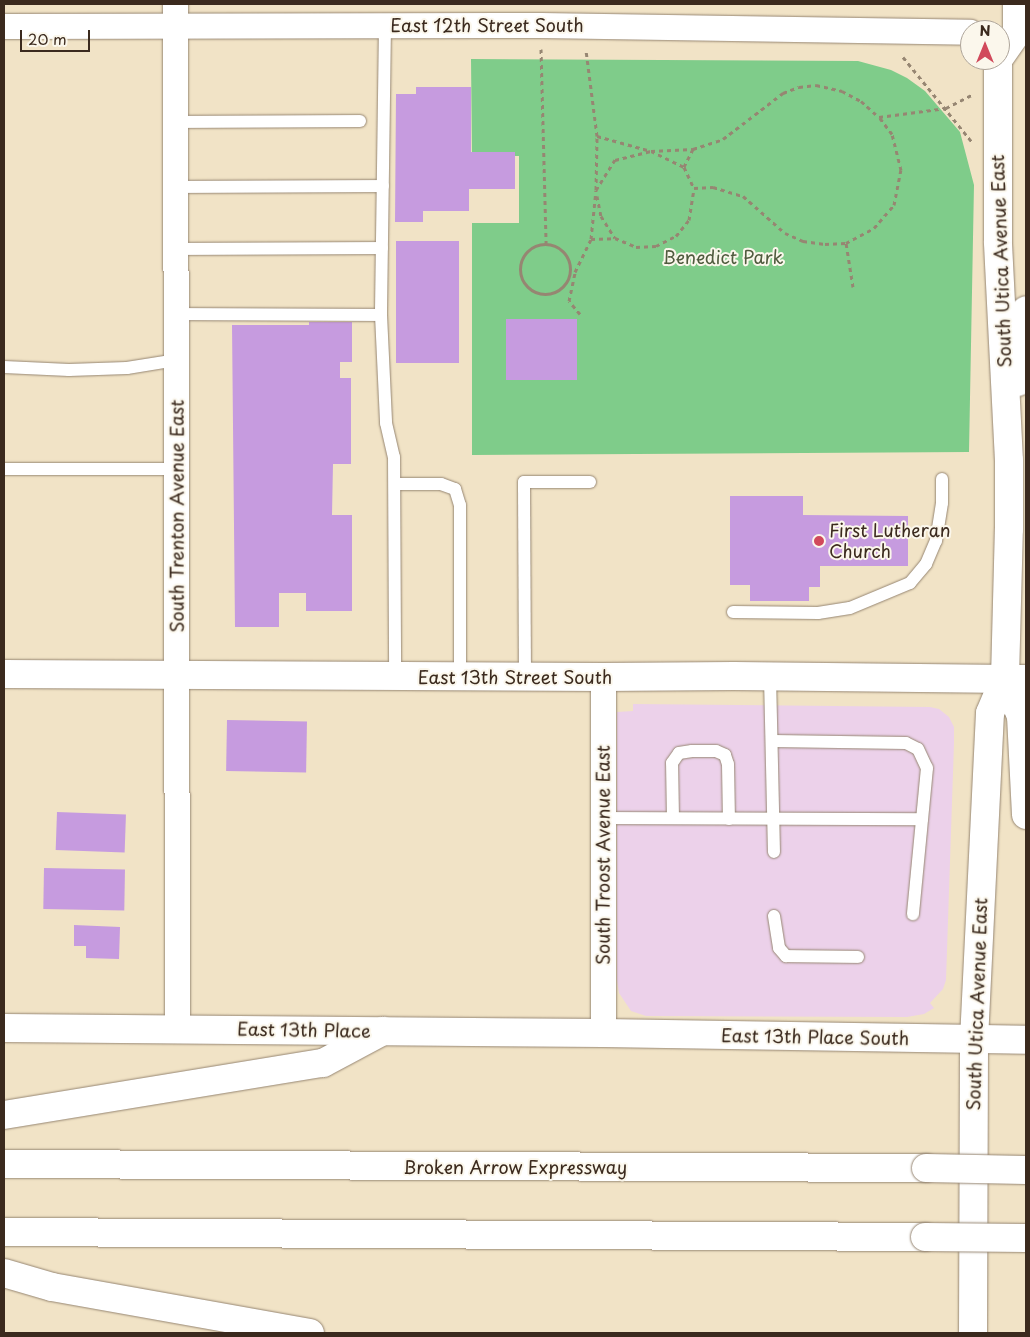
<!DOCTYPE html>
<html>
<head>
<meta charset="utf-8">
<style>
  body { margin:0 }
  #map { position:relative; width:1030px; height:1337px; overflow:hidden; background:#f1e3c6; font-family:"Playpen Sans",sans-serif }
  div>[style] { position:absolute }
  .built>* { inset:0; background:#ecd1ea }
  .green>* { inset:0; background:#7fcc8a }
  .building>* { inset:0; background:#c69bdf; transform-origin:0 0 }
  .path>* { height:3px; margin-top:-1.5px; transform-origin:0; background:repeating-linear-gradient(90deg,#968672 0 4px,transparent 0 8px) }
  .path>.ring { margin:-1.5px; padding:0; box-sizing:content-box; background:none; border:3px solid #968672; border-radius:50% }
  .roads { filter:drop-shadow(0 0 1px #968672) drop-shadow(0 0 1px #968672) }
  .service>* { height:12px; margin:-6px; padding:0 6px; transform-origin:6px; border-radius:6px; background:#fff }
  .minor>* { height:25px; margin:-12.5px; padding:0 12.5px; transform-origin:12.5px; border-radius:12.5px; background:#fff }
  .tertiary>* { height:28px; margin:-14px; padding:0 14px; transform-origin:14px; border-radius:14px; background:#fff }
  .secondary>* { height:28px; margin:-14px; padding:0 14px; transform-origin:14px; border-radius:14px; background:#fff }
  .motorway>* { height:28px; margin:-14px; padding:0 14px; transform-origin:14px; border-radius:14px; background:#fff }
  .bridges { filter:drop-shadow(0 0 1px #968672) drop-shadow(0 0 1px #968672) }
  .motorway-bridge>* { height:28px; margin:-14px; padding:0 14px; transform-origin:14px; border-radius:14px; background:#fff }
  .dots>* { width:14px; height:14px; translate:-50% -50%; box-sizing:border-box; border:2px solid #fbf7ec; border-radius:50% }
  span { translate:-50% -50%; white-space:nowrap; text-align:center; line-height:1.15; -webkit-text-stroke:4px #fbf7ec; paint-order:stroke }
  .street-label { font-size:18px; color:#3b2a1e }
  .park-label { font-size:18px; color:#4f5b3e }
  .poi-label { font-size:18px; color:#3b2a1e }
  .left { translate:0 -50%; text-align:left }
  .frame { position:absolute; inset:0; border:5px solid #3b2a1e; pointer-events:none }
  .north { position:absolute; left:960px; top:20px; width:50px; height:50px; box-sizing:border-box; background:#fbf7ec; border:1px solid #aea59a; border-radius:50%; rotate:0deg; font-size:14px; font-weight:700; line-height:20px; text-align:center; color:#3b2a1e }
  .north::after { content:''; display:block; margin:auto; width:18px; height:22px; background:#d1495b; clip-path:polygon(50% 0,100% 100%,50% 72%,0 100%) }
  .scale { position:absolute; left:20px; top:30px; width:70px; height:22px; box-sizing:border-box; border:2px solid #3b2a1e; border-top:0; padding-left:6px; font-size:15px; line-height:18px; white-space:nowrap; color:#3b2a1e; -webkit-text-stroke:4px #fbf7ec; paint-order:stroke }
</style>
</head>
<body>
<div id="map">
  <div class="built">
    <div style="clip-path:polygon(633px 704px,930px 707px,939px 709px,949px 717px,954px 727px,954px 743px,946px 980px,943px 989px,930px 1003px,934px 1008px,924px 1014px,907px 1017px,646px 1016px,631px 1011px,619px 993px,617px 981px,617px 712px,633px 711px)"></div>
  </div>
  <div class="green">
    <div style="clip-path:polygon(471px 59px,858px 61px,891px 70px,907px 78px,925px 91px,960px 132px,974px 185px,969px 452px,472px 455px,472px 223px,519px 223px,519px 156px,472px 156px)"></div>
  </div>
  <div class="building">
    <div style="clip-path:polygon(416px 87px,471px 87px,471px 152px,515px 152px,515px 189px,469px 189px,469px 211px,423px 211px,423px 222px,395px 222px,396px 94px,416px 94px)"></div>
    <div style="left:396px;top:241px;width:63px;height:122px"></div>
    <div style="left:506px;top:319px;width:71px;height:61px"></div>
    <div style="clip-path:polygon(309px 322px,352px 322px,352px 362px,340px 362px,340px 378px,351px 378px,351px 464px,333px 464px,332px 515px,352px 515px,352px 611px,306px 611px,306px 593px,279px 593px,279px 627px,235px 627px,232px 325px,309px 325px)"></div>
    <div style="clip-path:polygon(730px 496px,803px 496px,803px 515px,908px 516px,908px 566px,820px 566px,820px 587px,809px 587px,809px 601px,750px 601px,750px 585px,730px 585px)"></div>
    <div style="left:227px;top:720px;width:80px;height:51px;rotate:1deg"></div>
    <div style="left:57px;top:812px;width:69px;height:38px;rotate:2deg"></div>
    <div style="left:44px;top:868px;width:81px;height:41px;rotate:1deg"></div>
    <div style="clip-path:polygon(74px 925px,120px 927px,119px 959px,86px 958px,86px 946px,74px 946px)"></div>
  </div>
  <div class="path">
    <div style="left:541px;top:49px;width:194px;rotate:88.5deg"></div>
    <div style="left:903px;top:57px;width:109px;rotate:50.9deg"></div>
    <div style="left:597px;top:136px;width:56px;rotate:15.5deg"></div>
    <div style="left:651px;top:151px;width:42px;rotate:-2.7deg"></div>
    <div style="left:693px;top:149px;width:32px;rotate:-18deg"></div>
    <div style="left:723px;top:139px;width:76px;rotate:-37.5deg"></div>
    <div style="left:783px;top:93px;width:17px;rotate:-21deg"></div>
    <div style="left:799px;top:87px;width:17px;rotate:-7deg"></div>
    <div style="left:816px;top:85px;width:27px;rotate:13deg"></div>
    <div style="left:842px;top:91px;width:21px;rotate:28deg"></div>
    <div style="left:861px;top:101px;width:24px;rotate:42deg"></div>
    <div style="left:879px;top:117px;width:68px;rotate:-7.7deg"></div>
    <div style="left:946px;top:108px;width:30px;rotate:-27deg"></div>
    <div style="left:693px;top:149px;width:20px;rotate:117deg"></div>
    <div style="left:684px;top:167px;width:23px;rotate:65deg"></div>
    <div style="left:694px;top:188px;width:19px;rotate:-3deg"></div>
    <div style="left:713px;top:187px;width:31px;rotate:17deg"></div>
    <div style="left:743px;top:196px;width:56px;rotate:41.4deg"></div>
    <div style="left:785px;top:233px;width:20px;rotate:24deg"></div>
    <div style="left:803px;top:241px;width:22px;rotate:8deg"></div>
    <div style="left:825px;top:244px;width:21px;rotate:-3deg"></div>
    <div style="left:596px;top:190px;width:36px;rotate:-58deg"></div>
    <div style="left:615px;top:160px;width:37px;rotate:-14deg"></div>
    <div style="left:651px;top:151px;width:37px;rotate:26deg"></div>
    <div style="left:597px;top:196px;width:20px;rotate:79deg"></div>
    <div style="left:601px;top:216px;width:26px;rotate:58deg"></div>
    <div style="left:615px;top:238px;width:23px;rotate:23deg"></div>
    <div style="left:636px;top:247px;width:20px;rotate:-3deg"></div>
    <div style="left:656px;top:246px;width:22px;rotate:-27deg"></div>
    <div style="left:676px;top:236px;width:21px;rotate:-51deg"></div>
    <div style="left:689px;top:220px;width:32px;rotate:-81deg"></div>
    <div style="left:591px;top:239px;width:24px;rotate:-2deg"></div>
    <div class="ring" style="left:520px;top:244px;width:47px;height:47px"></div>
    <div style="left:853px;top:287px;width:45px;rotate:-99deg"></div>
    <div style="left:846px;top:243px;width:32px;rotate:-28deg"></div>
    <div style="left:874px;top:228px;width:30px;rotate:-49deg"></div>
    <div style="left:894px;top:205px;width:36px;rotate:-79deg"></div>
    <div style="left:901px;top:170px;width:37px;rotate:-104deg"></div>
    <div style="left:892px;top:134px;width:21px;rotate:-127deg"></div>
    <div style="left:580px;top:314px;width:17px;rotate:-130deg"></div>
    <div style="left:569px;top:301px;width:30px;rotate:-78deg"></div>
    <div style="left:575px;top:272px;width:37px;rotate:-64deg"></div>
    <div style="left:591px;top:239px;width:49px;rotate:-84.2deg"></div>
    <div style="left:596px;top:190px;width:54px;rotate:-88.9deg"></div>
    <div style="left:597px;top:136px;width:87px;rotate:-97.3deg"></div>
  </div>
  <div class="roads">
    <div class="service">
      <div style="left:385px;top:25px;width:290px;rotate:90.8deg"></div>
      <div style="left:381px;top:315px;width:108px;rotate:87.3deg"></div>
      <div style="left:386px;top:423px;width:35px;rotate:77deg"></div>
      <div style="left:394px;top:457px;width:219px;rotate:89.7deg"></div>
      <div style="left:176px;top:122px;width:184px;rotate:-0.3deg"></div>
      <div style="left:176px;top:187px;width:207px;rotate:-0.3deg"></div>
      <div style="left:176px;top:249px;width:206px;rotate:-0.3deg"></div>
      <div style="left:176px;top:314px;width:205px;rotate:0.3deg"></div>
      <div style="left:4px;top:367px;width:65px;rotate:2.6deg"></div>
      <div style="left:69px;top:370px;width:58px;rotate:-2deg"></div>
      <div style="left:127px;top:368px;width:51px;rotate:-9.1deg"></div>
      <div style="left:4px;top:469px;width:173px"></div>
      <div style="left:395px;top:484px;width:46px"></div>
      <div style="left:441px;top:484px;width:15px;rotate:20deg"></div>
      <div style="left:455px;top:489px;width:17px;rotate:73deg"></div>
      <div style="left:460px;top:505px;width:172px;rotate:90deg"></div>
      <div style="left:733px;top:612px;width:85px;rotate:0.7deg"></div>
      <div style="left:818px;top:613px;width:32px;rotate:-9deg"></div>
      <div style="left:850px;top:608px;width:65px;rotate:-22.6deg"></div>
      <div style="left:910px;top:583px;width:25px;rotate:-50deg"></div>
      <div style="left:926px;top:564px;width:25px;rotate:-67deg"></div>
      <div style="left:936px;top:541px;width:38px;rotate:-81deg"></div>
      <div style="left:942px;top:503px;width:24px;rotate:-90deg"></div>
      <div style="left:525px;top:677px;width:195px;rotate:-90.3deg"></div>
      <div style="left:524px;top:482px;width:66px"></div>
      <div style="left:770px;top:677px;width:175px;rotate:88.7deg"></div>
      <div style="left:773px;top:741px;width:133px;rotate:0.9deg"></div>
      <div style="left:906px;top:743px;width:13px;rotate:27deg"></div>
      <div style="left:918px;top:749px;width:21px;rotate:65deg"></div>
      <div style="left:927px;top:768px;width:147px;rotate:95.5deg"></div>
      <div style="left:603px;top:818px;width:319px;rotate:0.2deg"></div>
      <div style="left:673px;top:818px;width:55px;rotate:-91deg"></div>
      <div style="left:672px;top:763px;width:12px;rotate:-55deg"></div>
      <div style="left:679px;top:753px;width:13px;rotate:-9deg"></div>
      <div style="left:692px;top:751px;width:24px"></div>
      <div style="left:716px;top:751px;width:10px;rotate:24deg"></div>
      <div style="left:725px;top:755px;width:9px;rotate:72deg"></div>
      <div style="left:728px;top:764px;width:55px;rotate:89deg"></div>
      <div style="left:774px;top:916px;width:32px;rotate:81deg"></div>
      <div style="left:779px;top:948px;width:11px;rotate:49deg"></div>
      <div style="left:786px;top:956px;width:72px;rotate:0.8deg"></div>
    </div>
    <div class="minor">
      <div style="left:175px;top:4px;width:1024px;rotate:89.89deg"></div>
      <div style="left:4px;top:26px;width:536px;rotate:-0.11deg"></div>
      <div style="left:540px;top:25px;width:430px;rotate:0.9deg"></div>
      <div style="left:603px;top:677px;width:356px;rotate:90deg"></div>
    </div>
    <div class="tertiary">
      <div style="left:4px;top:674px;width:599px;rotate:0.29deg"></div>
      <div style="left:603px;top:677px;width:131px;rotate:-0.4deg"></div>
      <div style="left:734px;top:676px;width:292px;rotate:0.6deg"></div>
      <div style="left:4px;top:1028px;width:599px;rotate:0.48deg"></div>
      <div style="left:603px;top:1033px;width:423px;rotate:0.9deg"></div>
    </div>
    <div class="secondary">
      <div style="left:1000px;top:57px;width:29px;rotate:-55deg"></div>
      <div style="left:1017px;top:33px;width:29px;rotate:-90deg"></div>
      <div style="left:1018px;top:382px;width:72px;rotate:-83.7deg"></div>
      <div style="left:1005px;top:678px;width:41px;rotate:67.2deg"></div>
      <div style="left:1021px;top:716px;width:99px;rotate:87.1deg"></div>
      <div style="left:973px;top:1333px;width:293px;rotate:-89.8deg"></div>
      <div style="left:974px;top:1040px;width:327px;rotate:-87.2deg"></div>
      <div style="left:990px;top:713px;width:38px;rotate:-67deg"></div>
      <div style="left:1005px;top:678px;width:149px;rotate:-88.5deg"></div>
      <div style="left:1009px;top:529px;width:68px;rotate:-90deg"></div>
      <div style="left:1009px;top:461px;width:220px;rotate:-92.9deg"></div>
      <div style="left:998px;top:241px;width:181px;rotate:-90deg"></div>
    </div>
    <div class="motorway">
      <div style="left:4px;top:1115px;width:323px;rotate:-9.3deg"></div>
      <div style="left:323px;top:1063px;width:68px;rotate:-28.1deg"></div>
      <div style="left:4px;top:1164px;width:922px;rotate:0.25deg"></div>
      <div style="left:4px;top:1232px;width:921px;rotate:0.31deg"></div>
      <div style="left:4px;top:1273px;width:50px;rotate:16.3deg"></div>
      <div style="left:52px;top:1287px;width:262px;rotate:10.1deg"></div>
    </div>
  </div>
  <div class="bridges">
    <div class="motorway-bridge">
      <div style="left:926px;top:1168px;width:100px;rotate:1.1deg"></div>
      <div style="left:925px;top:1237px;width:101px;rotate:0.6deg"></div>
    </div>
  </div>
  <div class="dots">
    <div style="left:819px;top:541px;background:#d1495b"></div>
  </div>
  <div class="street-label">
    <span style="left:487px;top:25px">East 12th Street South</span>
    <span style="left:1001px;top:261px;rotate:-92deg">South Utica Avenue East</span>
    <span style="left:177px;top:516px;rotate:-90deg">South Trenton Avenue East</span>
    <span style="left:515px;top:677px">East 13th Street South</span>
    <span style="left:603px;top:855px;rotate:-90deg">South Troost Avenue East</span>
    <span style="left:977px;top:1004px;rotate:-88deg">South Utica Avenue East</span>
    <span style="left:304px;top:1030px;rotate:1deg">East 13th Place</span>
    <span style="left:815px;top:1037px;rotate:1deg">East 13th Place South</span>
    <span style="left:515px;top:1167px">Broken Arrow Expressway</span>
  </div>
  <div class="park-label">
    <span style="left:723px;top:257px">Benedict Park</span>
  </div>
  <div class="poi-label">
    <span class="left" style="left:829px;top:541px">First Lutheran<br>Church</span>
  </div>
  <div class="frame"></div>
  <div class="north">N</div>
  <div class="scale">20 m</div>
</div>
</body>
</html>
